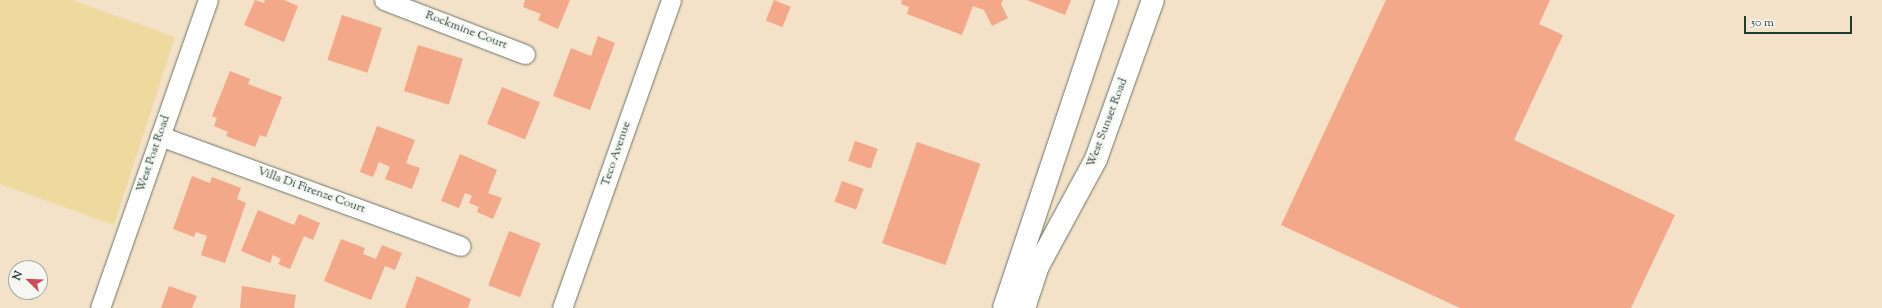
<!DOCTYPE html>
<html>
<head>
<meta charset="utf-8">
<style>
  body { margin:0 }
  #map { position:relative; width:1882px; height:308px; overflow:hidden; background:#f3e1c8; font-family:"Sorts Mill Goudy",serif }
  div>[style] { position:absolute }
  .sand>* { inset:0; background:#eeda9e }
  .building>* { inset:0; background:#f3a88a; transform-origin:0 0 }
  .roads { filter:drop-shadow(0 0 1px #697668) drop-shadow(0 0 1px #697668) }
  .minor>* { height:19px; margin:-9.5px; padding:0 9.5px; transform-origin:9.5px; border-radius:9.5px; background:#fff }
  .major>* { height:22px; margin:-11px; padding:0 11px; transform-origin:11px; border-radius:11px; background:#fff }
  span { translate:-50% -50%; white-space:nowrap; text-align:center; line-height:1.15; -webkit-text-stroke:4px #f6f6f2; paint-order:stroke }
  .street-label { font-size:12px; color:#1f3d34 }
  .north { position:absolute; left:8px; top:260px; width:40px; height:40px; box-sizing:border-box; background:#f6f6f2; border:1px solid #a0aca6; border-radius:50%; rotate:293deg; font-size:11px; font-weight:700; line-height:16px; text-align:center; color:#1f3d34 }
  .north::after { content:''; display:block; margin:auto; width:14px; height:18px; background:#d1495b; clip-path:polygon(50% 0,100% 100%,50% 72%,0 100%) }
  .scale { position:absolute; left:1744px; top:16px; width:108px; height:18px; box-sizing:border-box; border:2px solid #1f3d34; border-top:0; padding-left:5px; font-size:12px; line-height:14px; white-space:nowrap; color:#1f3d34; -webkit-text-stroke:3px #f6f6f2; paint-order:stroke }
</style>
</head>
<body>
<div id="map">
  <div class="sand">
    <div style="clip-path:polygon(0 0,72px 0,175px 37px,114px 225px,0 184px)"></div>
  </div>
  <div class="building">
    <div style="clip-path:polygon(255px 0,264px 3px,265px 0,284px 0,298px 6px,284px 42px,244px 25px)"></div>
    <div style="clip-path:polygon(525px 0,570px 0,558px 29px,538px 20px,541px 14px,523px 7px)"></div>
    <div style="left:774px;top:0;width:18px;height:22px;rotate:22deg"></div>
    <div style="clip-path:polygon(902px 0,1003px 0,1001px 4px,1008px 18px,992px 26px,984px 10px,973px 6px,962px 35px,907px 14px,909px 7px,901px 4px)"></div>
    <div style="clip-path:polygon(1027px 0,1071px 0,1065px 15px)"></div>
    <div style="clip-path:polygon(1386px 0,1550px 0,1539px 24px,1563px 35px,1514px 140px,1675px 215px,1631px 308px,1460px 308px,1281px 225px)"></div>
    <div style="left:342px;top:15px;width:42px;height:47px;rotate:18deg"></div>
    <div style="clip-path:polygon(598px 36px,615px 43px,590px 110px,553px 96px,571px 48px,591px 56px)"></div>
    <div style="left:418px;top:45px;width:47px;height:48px;rotate:17deg"></div>
    <div style="clip-path:polygon(230px 71px,250px 79px,248px 84px,282px 97px,266px 137px,260px 135px,255px 147px,226px 136px,228px 132px,214px 126px,217px 118px,212px 116px)"></div>
    <div style="left:502px;top:87px;width:41px;height:40px;rotate:22deg"></div>
    <div style="clip-path:polygon(377px 126px,415px 140px,406px 163px,420px 168px,412px 189px,385px 179px,390px 167px,379px 162px,373px 177px,360px 172px)"></div>
    <div style="left:855px;top:141px;width:24px;height:21px;rotate:19deg"></div>
    <div style="left:917px;top:142px;width:67px;height:107px;rotate:19deg"></div>
    <div style="clip-path:polygon(460px 154px,497px 170px,488px 193px,502px 198px,493px 219px,477px 212px,479px 207px,469px 203px,472px 196px,465px 193px,459px 208px,441px 201px)"></div>
    <div style="clip-path:polygon(192px 176px,210px 183px,212px 177px,241px 188px,237px 199px,246px 203px,225px 263px,201px 255px,207px 236px,196px 232px,194px 237px,173px 229px)"></div>
    <div style="left:842px;top:181px;width:23px;height:22px;rotate:20deg"></div>
    <div style="clip-path:polygon(258px 210px,294px 225px,299px 214px,320px 223px,313px 240px,304px 236px,290px 269px,278px 264px,281px 259px,273px 255px,270px 263px,241px 251px)"></div>
    <div style="left:509px;top:231px;width:34px;height:58px;rotate:21deg"></div>
    <div style="clip-path:polygon(341px 239px,365px 248px,363px 254px,376px 259px,382px 245px,402px 253px,395px 270px,385px 266px,371px 300px,324px 281px)"></div>
    <div style="clip-path:polygon(417px 276px,471px 299px,468px 308px,405px 308px)"></div>
    <div style="clip-path:polygon(169px 286px,197px 296px,192px 308px,161px 308px)"></div>
    <div style="clip-path:polygon(242px 286px,296px 295px,294px 308px,240px 308px)"></div>
  </div>
  <div class="roads">
    <div class="minor">
      <div style="left:384px;top:0;width:151px;rotate:21deg"></div>
      <div style="left:160px;top:136px;width:320px;rotate:20.1deg"></div>
      <div style="left:100px;top:308px;width:326px;rotate:-70.7deg"></div>
      <div style="left:562px;top:308px;width:327px;rotate:-70.5deg"></div>
    </div>
    <div class="major">
      <div style="left:1004px;top:308px;width:325px;rotate:-71.5deg"></div>
      <div style="left:1024px;top:308px;width:44px;rotate:-71.6deg"></div>
      <div style="left:1038px;top:266px;width:122px;rotate:-61.5deg"></div>
      <div style="left:1096px;top:159px;width:169px;rotate:-70.3deg"></div>
    </div>
  </div>
  <div class="street-label">
    <span style="left:466px;top:31px;rotate:21deg">Rockmine Court</span>
    <span style="left:1108px;top:123px;rotate:-69deg">West Sunset Road</span>
    <span style="left:154px;top:154px;rotate:-71deg">West Post Road</span>
    <span style="left:617px;top:154px;rotate:-71deg">Teco Avenue</span>
    <span style="left:311px;top:191px;rotate:20deg">Villa Di Firenze Court</span>
  </div>
  <div class="north">N</div>
  <div class="scale">50 m</div>
</div>
</body>
</html>
